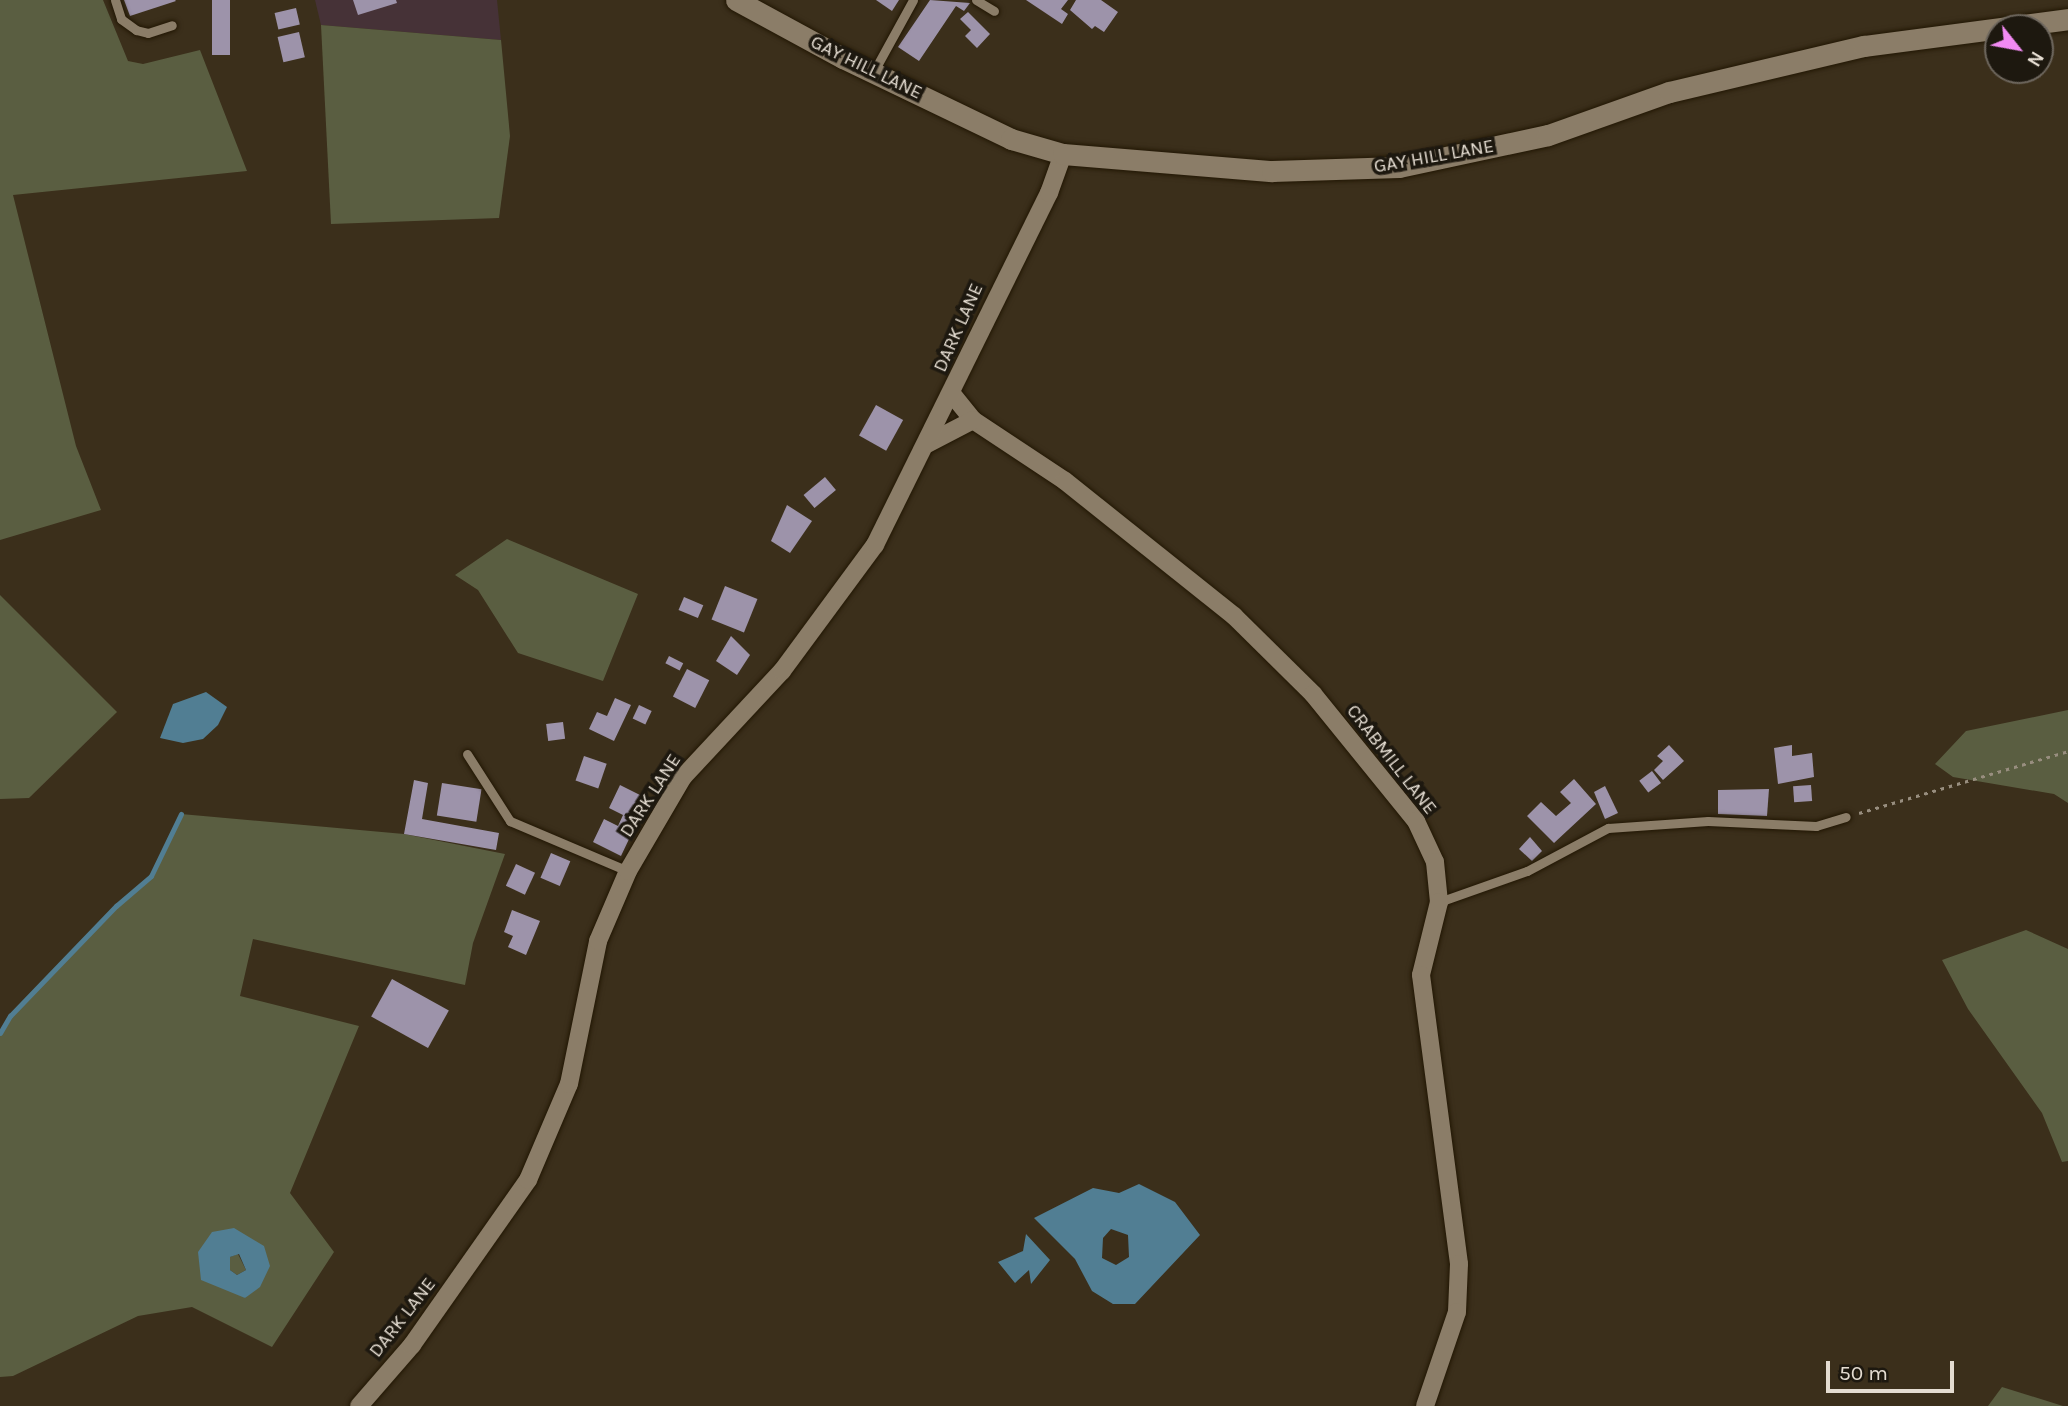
<!DOCTYPE html>
<html>
<head>
<meta charset="utf-8">
<style>
  body { margin:0 }
  #map { position:relative; width:2068px; height:1406px; overflow:hidden; background:#3b2f1b; font-family:Karla,sans-serif }
  div>[style] { position:absolute }
  .commercial>* { inset:0; background:#463237 }
  .green>* { inset:0; background:#5a5e41 }
  .water>* { inset:0; background:#517e93 }
  .stream>* { height:5px; margin:-2.5px; padding:0 2.5px; transform-origin:2.5px; border-radius:2.5px; background:#517e93 }
  .building>* { inset:0; background:#9d93aa; transform-origin:0 0 }
  .path>* { height:2.5px; margin-top:-1.25px; transform-origin:0; background:repeating-linear-gradient(90deg,#988e7f 0 3.5px,transparent 0 8.5px) }
  .roads { filter:drop-shadow(0 0 2px #221704) drop-shadow(0 0 2px #221704) }
  .service>* { height:9px; margin:-4.5px; padding:0 4.5px; transform-origin:4.5px; border-radius:4.5px; background:#8b7d68 }
  .minor>* { height:18px; margin:-9px; padding:0 9px; transform-origin:9px; border-radius:9px; background:#8b7d68 }
  .tertiary>* { height:21px; margin:-10.5px; padding:0 10.5px; transform-origin:10.5px; border-radius:10.5px; background:#8b7d68 }
  span { translate:-50% -50%; white-space:nowrap; text-align:center; line-height:1.15; -webkit-text-stroke:7px #1d180f; paint-order:stroke }
  .street-label { font-size:19px; color:#e4dcd1 }
  .north { position:absolute; left:1984px; top:14px; width:70px; height:70px; box-sizing:border-box; background:#1d180f; border:2px solid #6d665d; border-radius:50%; rotate:121deg; font-size:19px; font-weight:700; line-height:28px; text-align:center; color:#e4dcd1 }
  .north::after { content:''; display:block; margin:auto; width:24px; height:32px; background:#f28af3; clip-path:polygon(50% 0,100% 100%,50% 72%,0 100%) }
  .scale { position:absolute; left:1826px; top:1361px; width:128px; height:32px; box-sizing:border-box; border:4px solid #e4dcd1; border-top:0; padding-left:9px; font-size:21px; line-height:24px; white-space:nowrap; color:#e4dcd1; -webkit-text-stroke:5px #1d180f; paint-order:stroke }
</style>
</head>
<body>
<div id="map">
  <div class="commercial">
    <div style="clip-path:polygon(315px 0,497px 0,501px 40px,321px 25px)"></div>
  </div>
  <div class="green">
    <div style="clip-path:polygon(0 0,103px 0,128px 61px,143px 64px,200px 50px,247px 171px,13px 195px,76px 446px,101px 510px,0 540px)"></div>
    <div style="clip-path:polygon(321px 25px,501px 40px,510px 136px,499px 218px,331px 224px)"></div>
    <div style="clip-path:polygon(507px 539px,638px 594px,603px 681px,518px 653px,478px 590px,455px 575px)"></div>
    <div style="clip-path:polygon(0 595px,117px 712px,29px 798px,0 799px)"></div>
    <div style="clip-path:polygon(2068px 710px,2068px 803px,2054px 794px,1953px 777px,1935px 764px,1966px 731px)"></div>
    <div style="clip-path:polygon(evenodd,181px 814px,404px 834px,505px 854px,473px 943px,465px 985px,253px 939px,240px 996px,359px 1026px,290px 1193px,334px 1252px,272px 1347px,192px 1307px,138px 1316px,13px 1376px,0 1377px,0 1033px,10px 1016px,116px 906px,151px 876px,181px 814px,264px 1246px,245px 1298px,198px 1252px,264px 1246px)"></div>
    <div style="clip-path:polygon(2026px 930px,2068px 949px,2068px 1161px,2062px 1162px,2042px 1113px,1968px 1009px,1942px 960px)"></div>
    <div style="clip-path:polygon(238px 1254px,246px 1270px,237px 1275px,230px 1270px,230px 1257px)"></div>
    <div style="clip-path:polygon(2002px 1387px,2063px 1406px,1988px 1406px)"></div>
  </div>
  <div class="water">
    <div style="clip-path:polygon(206px 692px,227px 707px,218px 725px,203px 739px,183px 743px,160px 738px,173px 704px)"></div>
    <div style="clip-path:polygon(evenodd,1139px 1184px,1175px 1202px,1200px 1235px,1135px 1304px,1113px 1304px,1092px 1291px,1075px 1259px,1034px 1218px,1093px 1188px,1119px 1193px,1139px 1184px,1111px 1229px,1128px 1235px,1129px 1257px,1116px 1265px,1102px 1258px,1103px 1238px,1111px 1229px)"></div>
    <div style="clip-path:polygon(evenodd,234px 1228px,264px 1246px,270px 1266px,260px 1287px,245px 1298px,201px 1280px,198px 1252px,212px 1232px,234px 1228px,239px 1254px,246px 1270px,237px 1275px,230px 1270px,230px 1257px,239px 1254px)"></div>
    <div style="clip-path:polygon(1026px 1234px,1050px 1260px,1031px 1284px,1029px 1270px,1015px 1283px,998px 1262px,1023px 1251px)"></div>
  </div>
  <div class="stream">
    <div style="left:0;top:1033px;width:20px;rotate:-60deg"></div>
    <div style="left:10px;top:1016px;width:153px;rotate:-46.1deg"></div>
    <div style="left:116px;top:906px;width:46px;rotate:-40.6deg"></div>
    <div style="left:151px;top:876px;width:69px;rotate:-64.2deg"></div>
  </div>
  <div class="building">
    <div style="clip-path:polygon(124px 0,175px 0,176px 1px,130px 16px)"></div>
    <div style="left:212px;top:0;width:18px;height:55px"></div>
    <div style="clip-path:polygon(353px 0,396px 0,397px 3px,358px 15px)"></div>
    <div style="clip-path:polygon(876px 0,899px 0,892px 11px)"></div>
    <div style="clip-path:polygon(930px 0,970px 3px,964px 11px,956px 6px,919px 61px,898px 47px)"></div>
    <div style="clip-path:polygon(1026px 0,1068px 0,1061px 9px,1068px 14px,1062px 24px)"></div>
    <div style="clip-path:polygon(1076px 0,1101px 0,1118px 12px,1104px 32px,1095px 26px,1092px 29px,1070px 10px)"></div>
    <div style="left:296px;top:8px;width:17px;height:22px;rotate:77deg"></div>
    <div style="clip-path:polygon(968px 12px,990px 34px,977px 48px,965px 36px,971px 30px,960px 19px)"></div>
    <div style="left:299px;top:32px;width:26px;height:22px;rotate:77deg"></div>
    <div style="left:876px;top:405px;width:31px;height:35px;rotate:29deg"></div>
    <div style="left:825px;top:477px;width:17px;height:28px;rotate:50deg"></div>
    <div style="clip-path:polygon(787px 505px,812px 521px,790px 553px,771px 541px)"></div>
    <div style="left:725px;top:586px;width:35px;height:36px;rotate:22deg"></div>
    <div style="left:684px;top:597px;width:21px;height:14px;rotate:23deg"></div>
    <div style="clip-path:polygon(731px 636px,750px 655px,737px 675px,716px 661px)"></div>
    <div style="left:669px;top:656px;width:16px;height:8px;rotate:27deg"></div>
    <div style="left:687px;top:669px;width:25px;height:31px;rotate:27deg"></div>
    <div style="clip-path:polygon(615px 698px,631px 705px,614px 741px,589px 729px,597px 712px,607px 716px)"></div>
    <div style="left:639px;top:705px;width:14px;height:15px;rotate:25deg"></div>
    <div style="left:563px;top:722px;width:17px;height:17px;rotate:83deg"></div>
    <div style="clip-path:polygon(1669px 745px,1684px 761px,1663px 780px,1654px 770px,1663px 761px,1657px 756px)"></div>
    <div style="clip-path:polygon(1792px 745px,1792px 756px,1812px 753px,1814px 777px,1778px 784px,1774px 748px)"></div>
    <div style="left:584px;top:756px;width:24px;height:26px;rotate:19deg"></div>
    <div style="left:1652px;top:771px;width:15px;height:16px;rotate:53deg"></div>
    <div style="clip-path:polygon(1574px 779px,1596px 804px,1554px 843px,1527px 816px,1541px 802px,1556px 816px,1571px 803px,1560px 792px)"></div>
    <div style="clip-path:polygon(414px 780px,428px 783px,422px 819px,499px 833px,496px 850px,404px 834px)"></div>
    <div style="left:442px;top:783px;width:40px;height:33px;rotate:9deg"></div>
    <div style="clip-path:polygon(620px 785px,648px 799px,621px 856px,593px 842px,604px 819px,618px 826px,623px 815px,609px 808px)"></div>
    <div style="left:1811px;top:785px;width:16px;height:18px;rotate:86deg"></div>
    <div style="clip-path:polygon(1605px 786px,1618px 813px,1605px 819px,1594px 792px)"></div>
    <div style="clip-path:polygon(1769px 789px,1767px 816px,1718px 814px,1718px 790px)"></div>
    <div style="clip-path:polygon(1530px 837px,1542px 851px,1532px 861px,1519px 849px)"></div>
    <div style="left:551px;top:853px;width:21px;height:27px;rotate:23deg"></div>
    <div style="left:516px;top:864px;width:21px;height:24px;rotate:25deg"></div>
    <div style="clip-path:polygon(512px 910px,540px 921px,526px 955px,508px 947px,513px 936px,504px 932px)"></div>
    <div style="left:392px;top:979px;width:65px;height:43px;rotate:29deg"></div>
  </div>
  <div class="path">
    <div style="left:1859px;top:813px;width:218px;rotate:-16.5deg"></div>
  </div>
  <div class="roads">
    <div class="service">
      <div style="left:115px;top:0;width:20px;rotate:72deg"></div>
      <div style="left:121px;top:19px;width:19px;rotate:36deg"></div>
      <div style="left:136px;top:30px;width:12px;rotate:14deg"></div>
      <div style="left:148px;top:33px;width:25px;rotate:-18deg"></div>
      <div style="left:976px;top:0;width:21px;rotate:31deg"></div>
      <div style="left:874px;top:71px;width:81px;rotate:-61.2deg"></div>
      <div style="left:467px;top:754px;width:80px;rotate:57.3deg"></div>
      <div style="left:510px;top:821px;width:128px;rotate:23deg"></div>
      <div style="left:1439px;top:902px;width:93px;rotate:-19.4deg"></div>
      <div style="left:1527px;top:871px;width:92px;rotate:-28deg"></div>
      <div style="left:1608px;top:828px;width:100px;rotate:-4deg"></div>
      <div style="left:1708px;top:821px;width:108px;rotate:2.7deg"></div>
      <div style="left:1816px;top:826px;width:31px;rotate:-17deg"></div>
    </div>
    <div class="minor">
      <div style="left:952px;top:394px;width:33px;rotate:51deg"></div>
      <div style="left:973px;top:420px;width:110px;rotate:33.5deg"></div>
      <div style="left:1065px;top:481px;width:216px;rotate:38.6deg"></div>
      <div style="left:1234px;top:616px;width:111px;rotate:44.6deg"></div>
      <div style="left:1313px;top:694px;width:164px;rotate:51deg"></div>
      <div style="left:1416px;top:821px;width:45px;rotate:65.1deg"></div>
      <div style="left:1435px;top:862px;width:40px;rotate:84.3deg"></div>
      <div style="left:1439px;top:902px;width:75px;rotate:103.9deg"></div>
      <div style="left:1421px;top:975px;width:291px;rotate:82.5deg"></div>
      <div style="left:1459px;top:1264px;width:48px;rotate:92.4deg"></div>
      <div style="left:1457px;top:1312px;width:99px;rotate:108.8deg"></div>
      <div style="left:927px;top:444px;width:52px;rotate:-27.6deg"></div>
      <div style="left:359px;top:1406px;width:81px;rotate:-49deg"></div>
      <div style="left:412px;top:1345px;width:202px;rotate:-54.9deg"></div>
      <div style="left:528px;top:1180px;width:104px;rotate:-66.9deg"></div>
      <div style="left:569px;top:1084px;width:146px;rotate:-78.5deg"></div>
      <div style="left:598px;top:941px;width:76px;rotate:-66.8deg"></div>
      <div style="left:628px;top:871px;width:109px;rotate:-59.7deg"></div>
      <div style="left:683px;top:777px;width:145px;rotate:-47deg"></div>
      <div style="left:782px;top:671px;width:157px;rotate:-53.6deg"></div>
      <div style="left:875px;top:545px;width:393px;rotate:-63.7deg"></div>
      <div style="left:1049px;top:193px;width:41px;rotate:-70.3deg"></div>
    </div>
    <div class="tertiary">
      <div style="left:736px;top:0;width:122px;rotate:28.5deg"></div>
      <div style="left:843px;top:58px;width:187px;rotate:25.7deg"></div>
      <div style="left:1011px;top:139px;width:54px;rotate:16.1deg"></div>
      <div style="left:1063px;top:154px;width:210px;rotate:4.7deg"></div>
      <div style="left:1272px;top:171px;width:127px;rotate:-1.8deg"></div>
      <div style="left:1399px;top:167px;width:152px;rotate:-12.1deg"></div>
      <div style="left:1548px;top:135px;width:128px;rotate:-19.6deg"></div>
      <div style="left:1669px;top:92px;width:200px;rotate:-13.3deg"></div>
      <div style="left:1864px;top:46px;width:206px;rotate:-7.5deg"></div>
    </div>
  </div>
  <div class="street-label">
    <span style="left:866px;top:68px;rotate:26deg">GAY HILL LANE</span>
    <span style="left:1434px;top:157px;rotate:-10deg">GAY HILL LANE</span>
    <span style="left:959px;top:328px;rotate:-66deg">DARK LANE</span>
    <span style="left:1391px;top:760px;rotate:52deg">CRABMILL LANE</span>
    <span style="left:651px;top:796px;rotate:-57deg">DARK LANE</span>
    <span style="left:403px;top:1318px;rotate:-52deg">DARK LANE</span>
  </div>
  <div class="north">N</div>
  <div class="scale">50 m</div>
</div>
</body>
</html>
